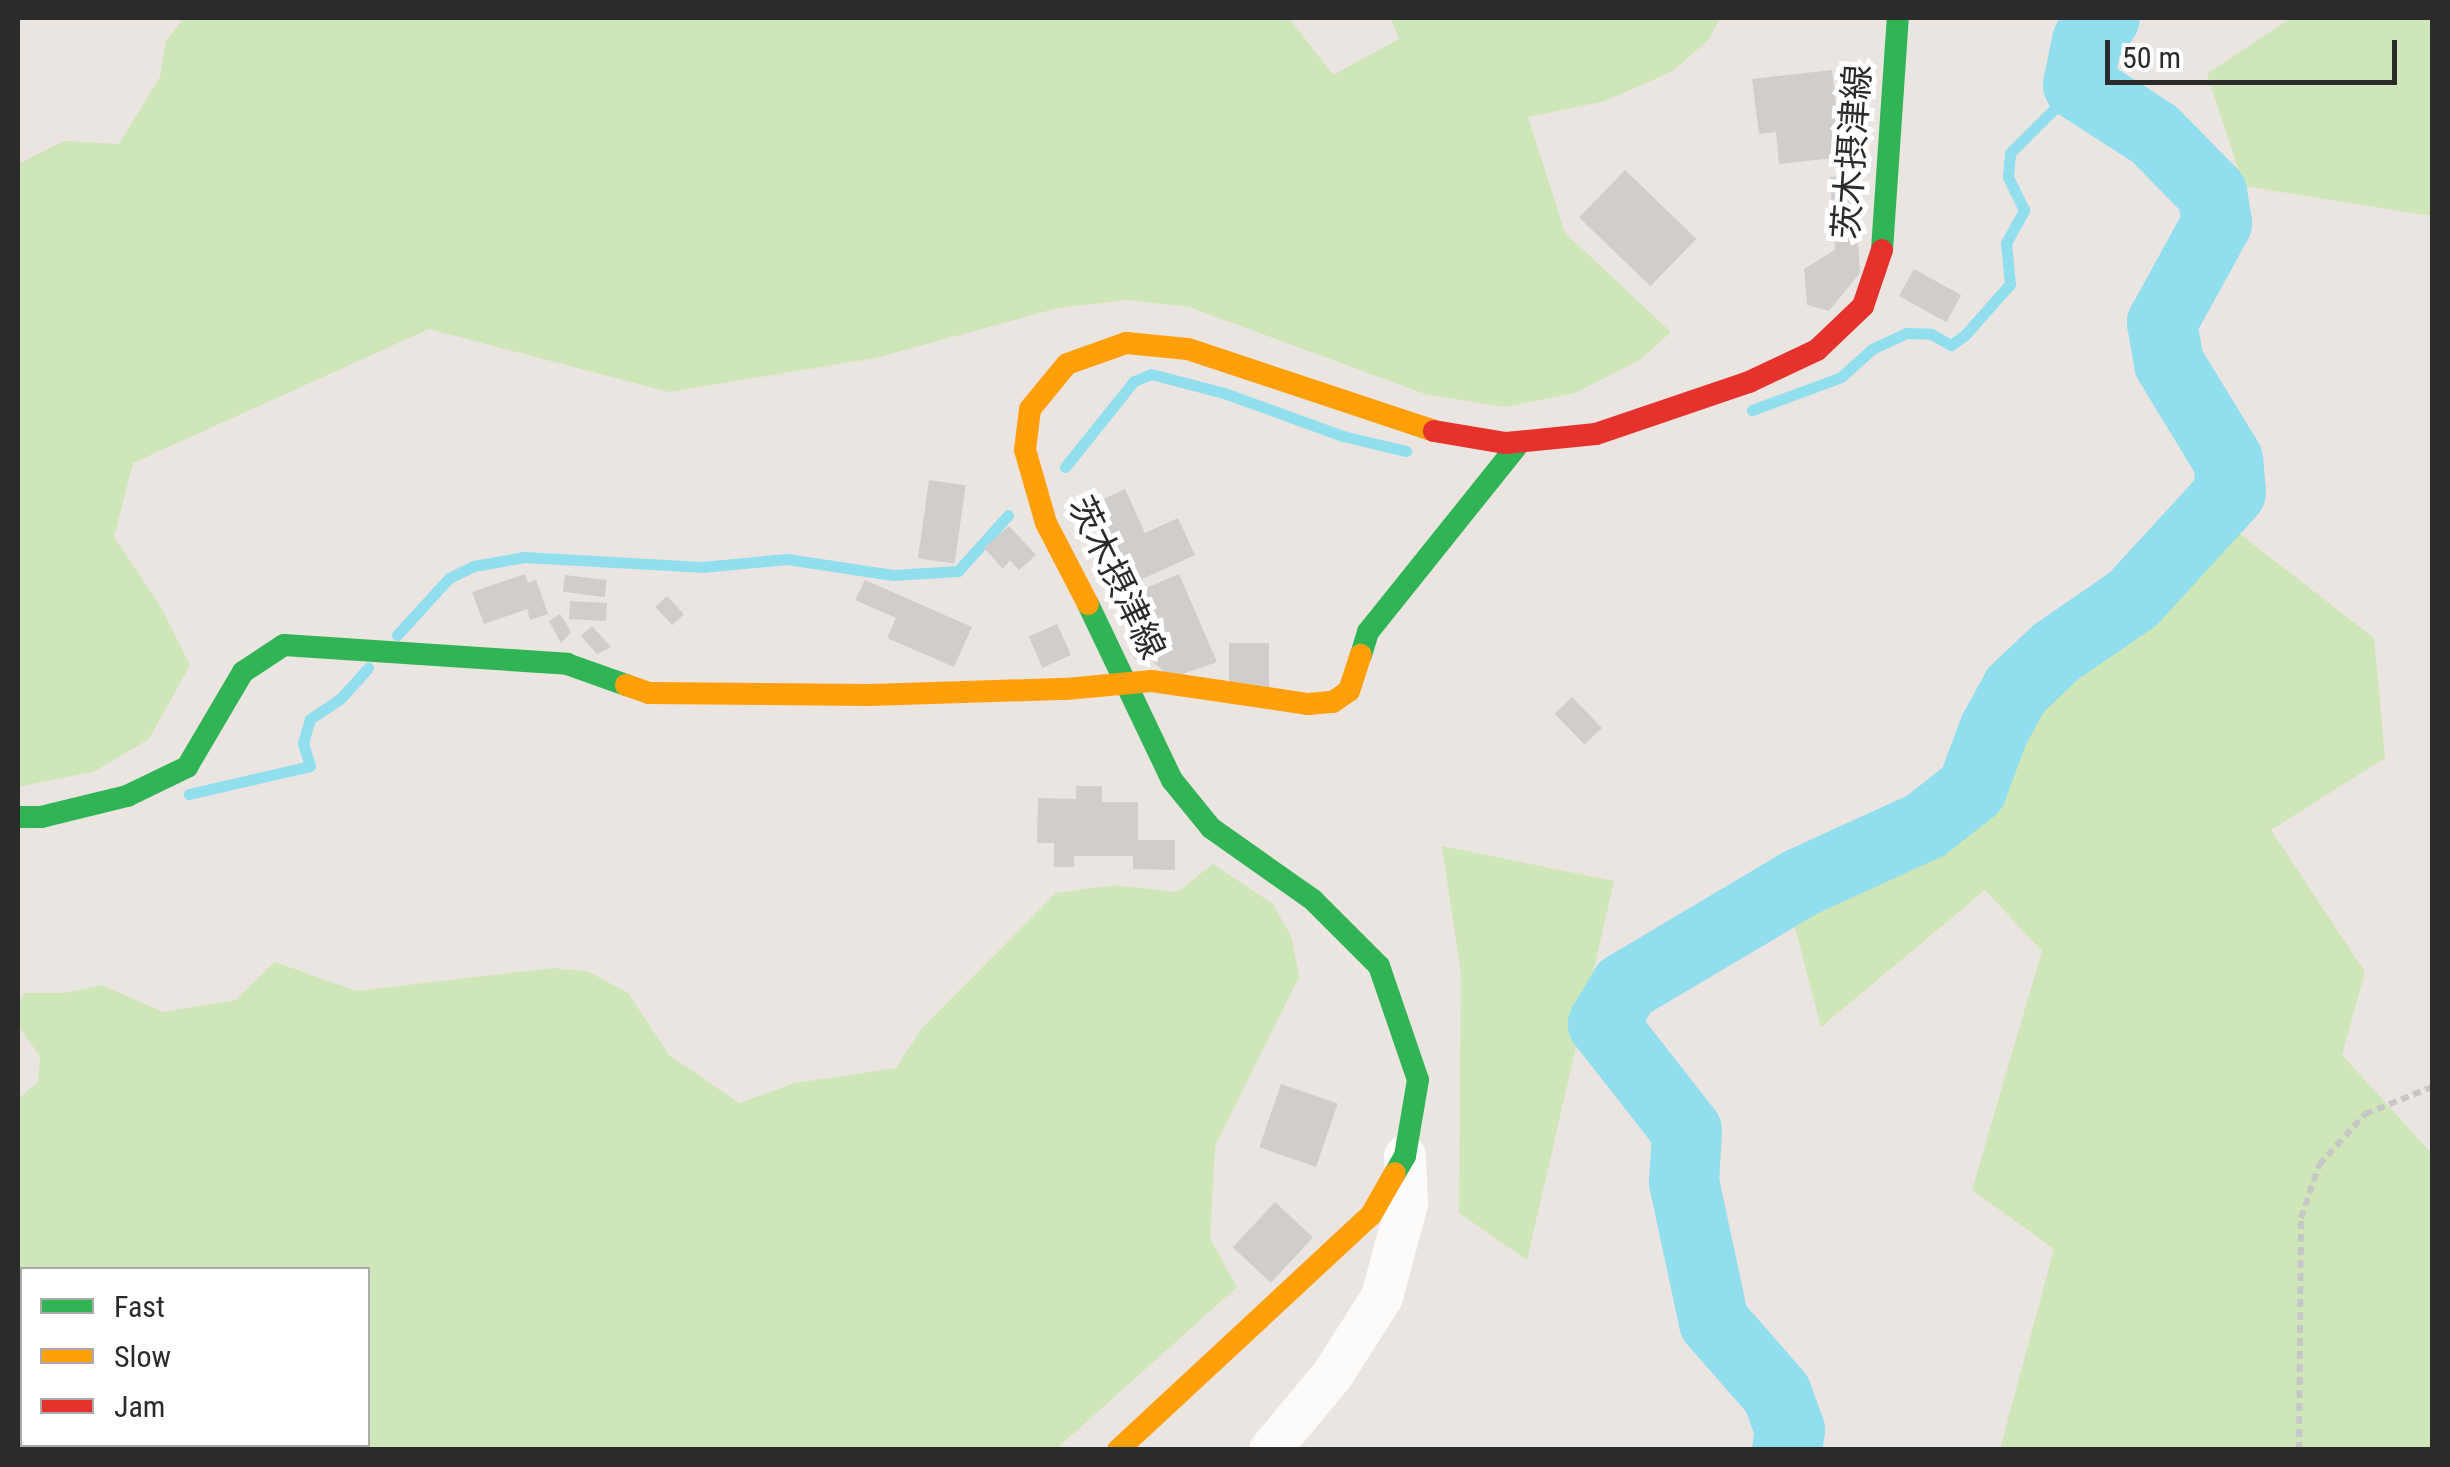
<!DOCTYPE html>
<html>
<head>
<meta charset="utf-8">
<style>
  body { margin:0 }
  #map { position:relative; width:2450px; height:1467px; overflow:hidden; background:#eae5e1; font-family:"Roboto Condensed","Noto Sans JP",sans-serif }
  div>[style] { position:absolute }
  .green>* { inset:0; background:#cee6b8 }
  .stream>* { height:11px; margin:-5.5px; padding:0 5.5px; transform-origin:5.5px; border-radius:5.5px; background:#91deef }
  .river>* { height:70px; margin:-35px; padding:0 35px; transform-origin:35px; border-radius:35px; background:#91deef }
  .building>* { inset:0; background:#d1cdca; transform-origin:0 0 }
  .path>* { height:6px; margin-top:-3px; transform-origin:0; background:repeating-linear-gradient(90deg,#c8c7c7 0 8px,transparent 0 13px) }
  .street>* { height:42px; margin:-21px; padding:0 21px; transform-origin:21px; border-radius:21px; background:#fcfbfa }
  .fast>* { height:22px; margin:-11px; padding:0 11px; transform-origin:11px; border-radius:11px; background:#30b455 }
  .slow>* { height:22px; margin:-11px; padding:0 11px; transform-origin:11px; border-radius:11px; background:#ff9f0a }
  .jam>* { height:22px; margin:-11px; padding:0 11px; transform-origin:11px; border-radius:11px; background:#e5322d }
  span { translate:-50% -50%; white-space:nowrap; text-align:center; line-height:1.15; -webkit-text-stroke:10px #fff; paint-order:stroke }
  .street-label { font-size:35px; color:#2b2b2b }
  .frame { position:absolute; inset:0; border:20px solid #2b2b2b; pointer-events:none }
  .legend { position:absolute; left:20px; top:1267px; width:350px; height:180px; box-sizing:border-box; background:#fff; border:2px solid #aaa; margin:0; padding:12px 18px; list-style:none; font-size:30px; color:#2b2b2b }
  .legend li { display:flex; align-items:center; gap:20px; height:50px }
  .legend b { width:50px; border:2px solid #aaa }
  .scale { position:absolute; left:2105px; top:40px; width:292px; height:45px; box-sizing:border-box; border:5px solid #2b2b2b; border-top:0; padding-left:12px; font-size:30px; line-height:35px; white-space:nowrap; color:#2b2b2b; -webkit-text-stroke:8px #fff; paint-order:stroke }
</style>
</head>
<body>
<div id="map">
  <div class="green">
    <div style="clip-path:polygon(184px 18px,1289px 18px,1333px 75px,1399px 39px,1391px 18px,1720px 18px,1709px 39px,1673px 71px,1605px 101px,1528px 117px,1565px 233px,1671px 332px,1640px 360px,1575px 393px,1505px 407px,1425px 394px,1189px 307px,1126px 300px,1058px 308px,875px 358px,669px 392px,429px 329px,133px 463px,114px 537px,162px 609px,190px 665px,149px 739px,95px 771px,18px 787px,18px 164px,64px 141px,119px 144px,160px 77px,166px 41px)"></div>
    <div style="clip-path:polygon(2291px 18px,2432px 18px,2432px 216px,2244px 186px,2207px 74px)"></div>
    <div style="clip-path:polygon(2231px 527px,2374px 638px,2385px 758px,2271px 830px,2365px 972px,2342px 1055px,2432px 1154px,2432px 1449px,2000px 1449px,2054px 1249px,1972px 1190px,2042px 951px,1985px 890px,1821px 1027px,1790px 908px,1973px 827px,2013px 697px)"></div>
    <div style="clip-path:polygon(1442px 846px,1614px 881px,1527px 1260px,1459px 1213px,1461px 974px)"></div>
    <div style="clip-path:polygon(evenodd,1213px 864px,1273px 904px,1292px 938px,1299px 977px,1215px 1146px,1210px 1239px,1237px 1287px,1055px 1450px,18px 1449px,18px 1099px,38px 1082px,40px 1056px,18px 1026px,18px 1002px,25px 993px,64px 993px,102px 985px,163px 1012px,236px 1000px,275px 962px,356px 991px,553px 968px,589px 972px,628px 993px,669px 1055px,739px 1103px,795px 1083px,896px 1068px,922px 1028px,1056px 893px,1115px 885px,1177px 892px,1213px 864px,22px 1270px,368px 1270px,368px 1444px,22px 1444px,22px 1270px)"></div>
  </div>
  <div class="stream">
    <div style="left:1752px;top:410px;width:95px;rotate:-20.3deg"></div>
    <div style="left:1841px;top:377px;width:42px;rotate:-42.1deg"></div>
    <div style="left:1872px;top:349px;width:38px;rotate:-25deg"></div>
    <div style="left:1907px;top:333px;width:24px;rotate:2deg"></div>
    <div style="left:1931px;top:334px;width:23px;rotate:29deg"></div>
    <div style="left:1951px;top:345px;width:17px;rotate:-36deg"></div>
    <div style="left:1965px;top:335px;width:68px;rotate:-48.6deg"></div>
    <div style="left:2010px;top:284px;width:41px;rotate:-95.6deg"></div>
    <div style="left:2006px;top:243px;width:38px;rotate:-61deg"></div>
    <div style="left:2024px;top:210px;width:37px;rotate:-116deg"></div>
    <div style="left:2008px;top:177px;width:24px;rotate:-85deg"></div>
    <div style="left:2010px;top:153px;width:96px;rotate:-45deg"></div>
    <div style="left:1065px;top:467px;width:110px;rotate:-51.3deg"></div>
    <div style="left:1134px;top:381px;width:18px;rotate:-22deg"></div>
    <div style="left:1151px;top:374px;width:75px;rotate:14.6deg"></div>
    <div style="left:1224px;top:393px;width:127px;rotate:19.9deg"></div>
    <div style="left:1343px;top:436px;width:65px;rotate:13.4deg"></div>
    <div style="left:397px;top:635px;width:77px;rotate:-47.6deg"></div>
    <div style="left:449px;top:578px;width:28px;rotate:-26deg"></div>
    <div style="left:474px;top:566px;width:51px;rotate:-10.2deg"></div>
    <div style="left:524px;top:557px;width:177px;rotate:3.2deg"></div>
    <div style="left:701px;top:567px;width:86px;rotate:-5.3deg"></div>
    <div style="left:787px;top:559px;width:107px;rotate:8.6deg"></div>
    <div style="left:893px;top:575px;width:65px;rotate:-3.5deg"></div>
    <div style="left:958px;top:571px;width:75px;rotate:-48.2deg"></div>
    <div style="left:189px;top:794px;width:124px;rotate:-13deg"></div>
    <div style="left:310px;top:766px;width:24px;rotate:-107deg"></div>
    <div style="left:303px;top:743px;width:25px;rotate:-74deg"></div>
    <div style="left:310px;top:719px;width:36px;rotate:-34deg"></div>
    <div style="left:340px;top:699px;width:42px;rotate:-47.9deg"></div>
  </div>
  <div class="river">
    <div style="left:1787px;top:1450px;width:20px;rotate:-81deg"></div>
    <div style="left:1790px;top:1430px;width:38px;rotate:-110deg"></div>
    <div style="left:1777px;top:1394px;width:96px;rotate:-131.2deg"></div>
    <div style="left:1714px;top:1322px;width:143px;rotate:-102.1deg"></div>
    <div style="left:1684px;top:1182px;width:51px;rotate:-86.6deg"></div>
    <div style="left:1687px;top:1131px;width:136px;rotate:-128.1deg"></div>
    <div style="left:1603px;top:1024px;width:43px;rotate:-59.3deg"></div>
    <div style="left:1625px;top:987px;width:206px;rotate:-30.7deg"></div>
    <div style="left:1802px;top:882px;width:135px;rotate:-24.5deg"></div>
    <div style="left:1925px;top:826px;width:60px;rotate:-38.2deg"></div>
    <div style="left:1972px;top:789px;width:63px;rotate:-69.6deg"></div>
    <div style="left:1994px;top:730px;width:46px;rotate:-61.2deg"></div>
    <div style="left:2016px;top:690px;width:55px;rotate:-43.5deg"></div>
    <div style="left:2056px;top:652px;width:93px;rotate:-34.5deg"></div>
    <div style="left:2133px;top:599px;width:145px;rotate:-47.5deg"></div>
    <div style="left:2231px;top:492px;width:32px;rotate:-95deg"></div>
    <div style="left:2228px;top:460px;width:114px;rotate:-121.3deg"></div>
    <div style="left:2169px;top:363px;width:41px;rotate:-99.9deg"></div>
    <div style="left:2162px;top:323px;width:114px;rotate:-61.2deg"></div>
    <div style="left:2217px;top:223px;width:30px;rotate:-99deg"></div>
    <div style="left:2212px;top:193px;width:83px;rotate:-134.5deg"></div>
    <div style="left:2154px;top:134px;width:90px;rotate:-147.2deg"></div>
    <div style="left:2078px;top:85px;width:45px;rotate:-78.4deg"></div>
    <div style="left:2087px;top:41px;width:29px;rotate:-52deg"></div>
  </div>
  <div class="building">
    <div style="clip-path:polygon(1832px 70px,1842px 157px,1779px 164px,1776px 132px,1759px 134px,1752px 79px)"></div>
    <div style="left:1625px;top:170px;width:99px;height:66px;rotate:44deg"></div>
    <div style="clip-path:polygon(1854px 176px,1860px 273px,1829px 311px,1807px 305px,1804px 269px,1835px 250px,1830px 177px)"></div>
    <div style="left:1914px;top:269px;width:54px;height:31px;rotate:29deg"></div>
    <div style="left:929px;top:480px;width:37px;height:79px;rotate:8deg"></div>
    <div style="clip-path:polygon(1125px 489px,1145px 533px,1178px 518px,1195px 555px,1129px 585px,1091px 505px)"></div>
    <div style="clip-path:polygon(1009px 526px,1036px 555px,1019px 570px,1010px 560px,1003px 569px,984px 548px)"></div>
    <div style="clip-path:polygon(525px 574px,528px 583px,536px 580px,548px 614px,530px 620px,527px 609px,484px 624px,472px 592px)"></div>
    <div style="clip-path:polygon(1179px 574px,1217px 662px,1171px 678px,1134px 645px,1146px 640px,1127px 596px)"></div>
    <div style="left:565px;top:575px;width:42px;height:17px;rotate:7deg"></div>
    <div style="clip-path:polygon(865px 580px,972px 627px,954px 667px,887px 638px,896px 618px,855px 600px)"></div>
    <div style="left:667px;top:596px;width:25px;height:16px;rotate:47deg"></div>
    <div style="left:570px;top:601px;width:37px;height:18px;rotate:3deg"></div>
    <div style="clip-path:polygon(560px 614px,571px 632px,561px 643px,549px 621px)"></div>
    <div style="left:1057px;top:624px;width:34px;height:31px;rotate:66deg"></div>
    <div style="clip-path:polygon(592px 626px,611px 647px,597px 654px,581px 636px)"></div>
    <div style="left:1229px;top:643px;width:40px;height:50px"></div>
    <div style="left:1572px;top:697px;width:43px;height:24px;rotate:46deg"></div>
    <div style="clip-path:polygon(1076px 786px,1102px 786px,1102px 802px,1138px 802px,1138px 840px,1175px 840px,1175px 870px,1133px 869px,1133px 856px,1074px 856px,1074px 867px,1054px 867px,1054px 843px,1037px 843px,1038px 798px,1076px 799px)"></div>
    <div style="left:1281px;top:1084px;width:60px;height:67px;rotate:19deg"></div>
    <div style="left:1275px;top:1202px;width:52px;height:62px;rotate:43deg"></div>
  </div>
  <div class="path">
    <div style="left:2299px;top:1450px;width:232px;rotate:-89.5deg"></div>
    <div style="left:2301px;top:1218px;width:56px;rotate:-71.2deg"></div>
    <div style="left:2319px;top:1165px;width:69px;rotate:-48deg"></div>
    <div style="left:2365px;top:1114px;width:72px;rotate:-21.9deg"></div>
  </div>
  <div class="street">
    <div style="left:1270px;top:1450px;width:99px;rotate:-50.3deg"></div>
    <div style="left:1333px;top:1374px;width:91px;rotate:-57.5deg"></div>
    <div style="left:1382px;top:1297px;width:96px;rotate:-75deg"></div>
    <div style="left:1407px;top:1204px;width:48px;rotate:-92.4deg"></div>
  </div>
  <div class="fast">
    <div style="left:1882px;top:250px;width:233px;rotate:-86.1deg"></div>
    <div style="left:1088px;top:604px;width:195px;rotate:64.5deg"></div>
    <div style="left:1172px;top:780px;width:62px;rotate:50.9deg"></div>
    <div style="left:1211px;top:828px;width:125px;rotate:35.2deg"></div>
    <div style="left:1313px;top:900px;width:93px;rotate:45deg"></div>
    <div style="left:1379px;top:966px;width:120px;rotate:71.1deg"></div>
    <div style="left:1418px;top:1080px;width:77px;rotate:99.7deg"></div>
    <div style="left:1405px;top:1156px;width:20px;rotate:120deg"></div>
    <div style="left:1361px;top:655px;width:24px;rotate:-73deg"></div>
    <div style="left:1368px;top:632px;width:243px;rotate:-51.3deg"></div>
    <div style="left:18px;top:817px;width:23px"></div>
    <div style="left:41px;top:817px;width:89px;rotate:-13.7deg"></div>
    <div style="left:127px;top:796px;width:67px;rotate:-25.8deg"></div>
    <div style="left:187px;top:767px;width:110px;rotate:-59.5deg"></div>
    <div style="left:243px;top:672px;width:49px;rotate:-33.4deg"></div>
    <div style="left:284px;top:645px;width:284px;rotate:3.8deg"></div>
    <div style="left:567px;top:664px;width:63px;rotate:19.6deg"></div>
  </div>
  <div class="slow">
    <div style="left:1088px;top:604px;width:91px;rotate:-117.4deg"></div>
    <div style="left:1046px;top:523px;width:76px;rotate:-106deg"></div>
    <div style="left:1025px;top:450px;width:41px;rotate:-83deg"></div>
    <div style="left:1030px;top:409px;width:58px;rotate:-50.6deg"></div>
    <div style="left:1067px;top:364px;width:63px;rotate:-19.6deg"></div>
    <div style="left:1126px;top:343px;width:62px;rotate:5.5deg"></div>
    <div style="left:1188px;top:349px;width:259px;rotate:18.4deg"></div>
    <div style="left:626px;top:685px;width:24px;rotate:19deg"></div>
    <div style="left:649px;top:693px;width:221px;rotate:0.5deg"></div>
    <div style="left:870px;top:695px;width:196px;rotate:-1.8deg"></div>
    <div style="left:1066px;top:689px;width:86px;rotate:-5.3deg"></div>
    <div style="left:1152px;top:681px;width:158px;rotate:8.4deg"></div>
    <div style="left:1308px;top:704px;width:25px;rotate:-5deg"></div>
    <div style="left:1333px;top:702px;width:19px;rotate:-35deg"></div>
    <div style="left:1349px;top:691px;width:38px;rotate:-72deg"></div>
    <div style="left:1118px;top:1450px;width:345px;rotate:-42.9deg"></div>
    <div style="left:1371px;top:1215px;width:48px;rotate:-60.3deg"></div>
  </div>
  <div class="jam">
    <div style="left:1434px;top:431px;width:73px;rotate:9.5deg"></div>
    <div style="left:1506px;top:443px;width:90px;rotate:-5.7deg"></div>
    <div style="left:1596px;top:434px;width:162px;rotate:-18.8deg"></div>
    <div style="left:1749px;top:382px;width:75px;rotate:-25.2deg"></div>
    <div style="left:1817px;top:350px;width:64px;rotate:-43.7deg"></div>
    <div style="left:1863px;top:306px;width:59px;rotate:-71.3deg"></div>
  </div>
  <div class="street-label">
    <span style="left:1853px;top:152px;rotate:-86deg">茨木摂津線</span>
    <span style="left:1116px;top:578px;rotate:64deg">茨木摂津線</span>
  </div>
  <div class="frame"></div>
  <ul class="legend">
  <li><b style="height:12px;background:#30b455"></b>Fast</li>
  <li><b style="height:12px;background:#ff9f0a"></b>Slow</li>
  <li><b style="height:12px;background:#e5322d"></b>Jam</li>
  </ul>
  <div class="scale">50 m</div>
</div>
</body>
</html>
